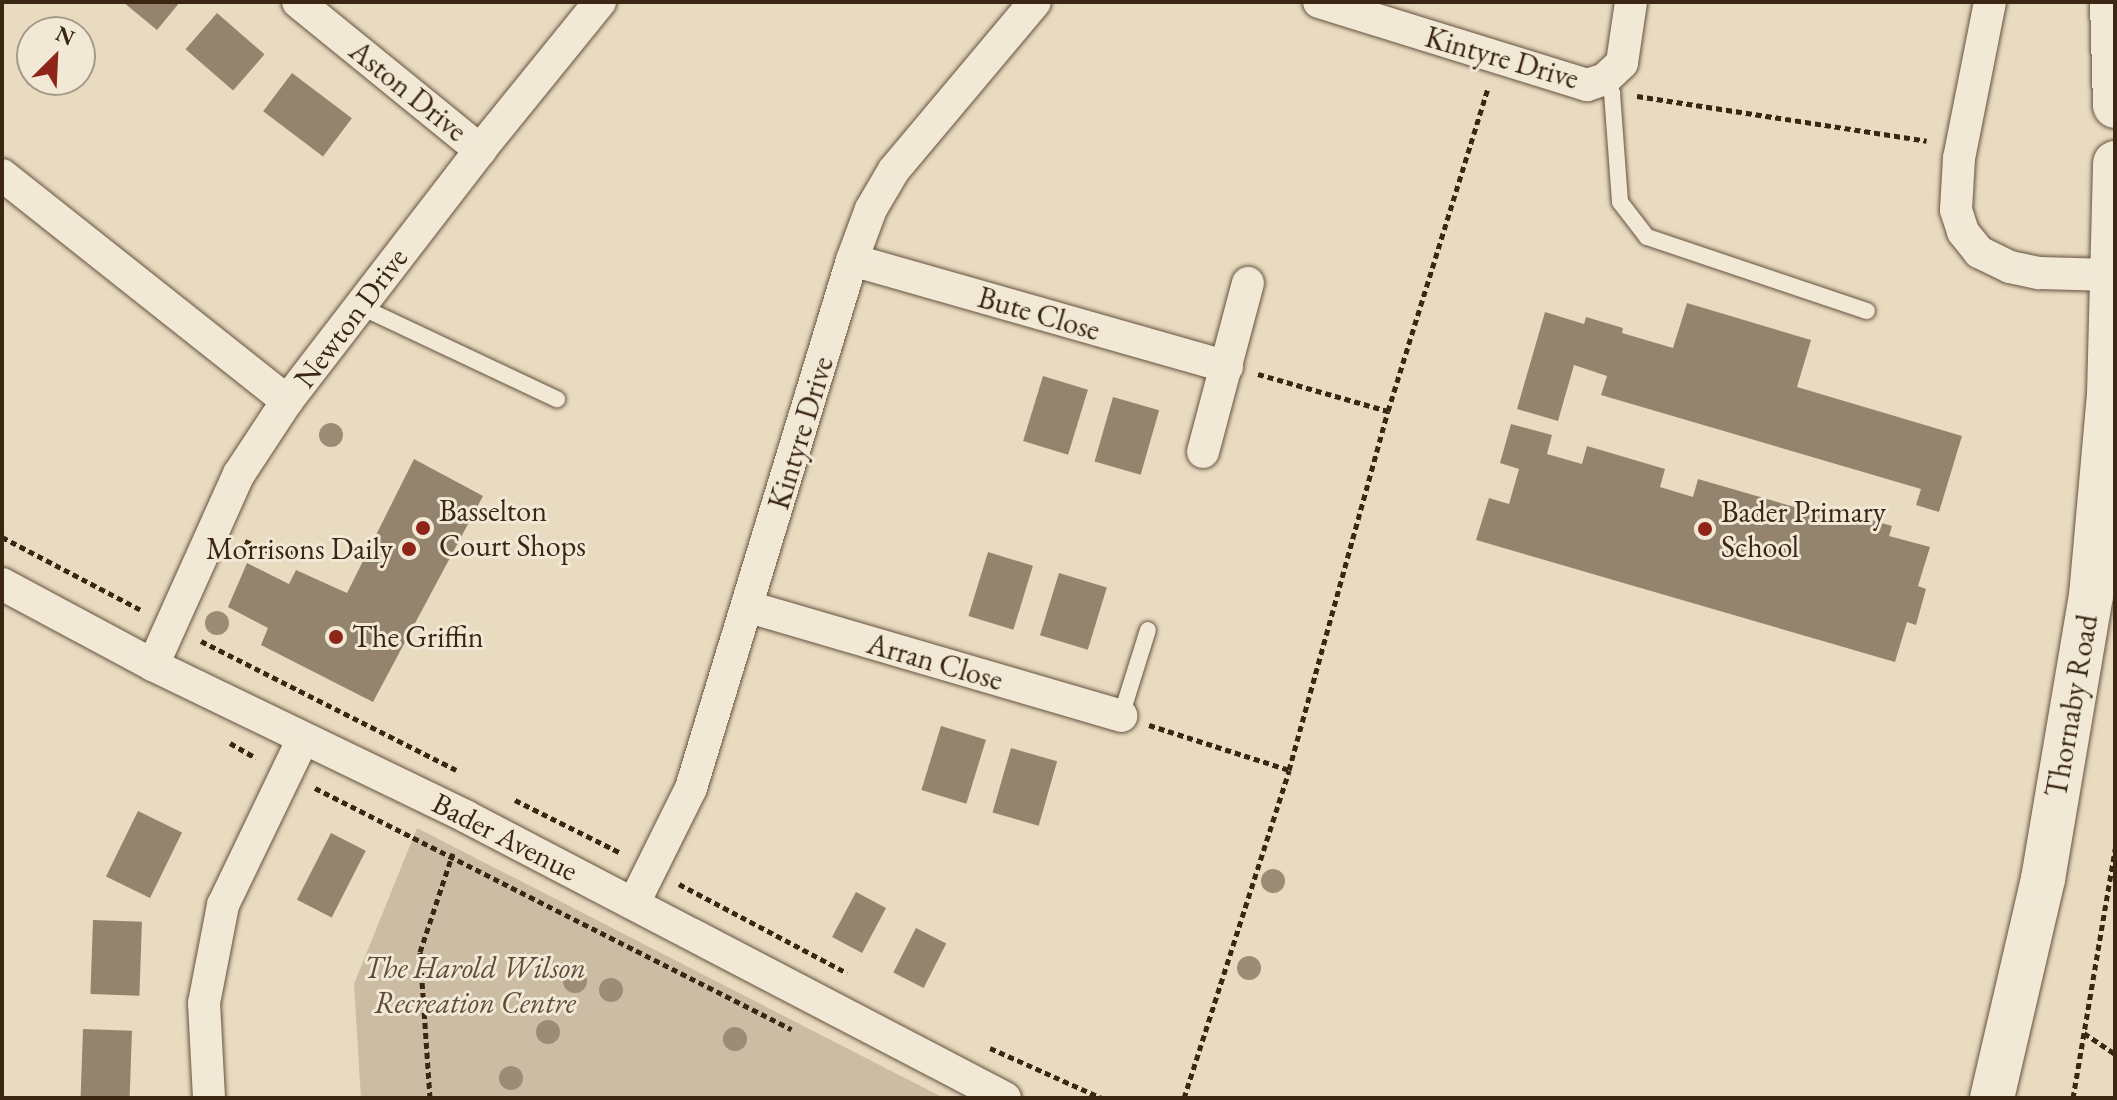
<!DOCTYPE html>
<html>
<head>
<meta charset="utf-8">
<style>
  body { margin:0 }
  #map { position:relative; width:2117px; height:1100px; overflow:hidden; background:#e9dbc0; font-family:"EB Garamond",serif }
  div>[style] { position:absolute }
  .green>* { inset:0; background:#cbbca3 }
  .building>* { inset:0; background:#95846d; transform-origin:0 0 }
  .path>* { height:5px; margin-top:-2.5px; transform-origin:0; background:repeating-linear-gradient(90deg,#3b2513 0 6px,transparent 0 10px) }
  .roads { filter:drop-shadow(0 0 2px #66523e) drop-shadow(0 0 2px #66523e) }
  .lane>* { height:16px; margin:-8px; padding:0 8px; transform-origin:8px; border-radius:8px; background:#f1e8d6 }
  .street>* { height:32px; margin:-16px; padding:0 16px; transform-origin:16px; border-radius:16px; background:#f1e8d6 }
  .secondary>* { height:44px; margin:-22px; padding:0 22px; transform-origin:22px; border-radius:22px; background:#f1e8d6 }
  .trees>* { width:24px; height:24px; margin:-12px; border-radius:50%; background:#9d8c75 }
  .dots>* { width:22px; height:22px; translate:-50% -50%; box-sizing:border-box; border:4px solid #f1e8d6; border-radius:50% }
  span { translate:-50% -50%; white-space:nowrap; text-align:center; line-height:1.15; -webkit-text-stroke:6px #f1e8d6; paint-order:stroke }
  .street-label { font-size:30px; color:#3b2513 }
  .poi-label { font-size:30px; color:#3b2513 }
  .left { translate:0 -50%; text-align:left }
  .right { translate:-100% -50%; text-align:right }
  .park-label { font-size:30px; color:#5f4b37; font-style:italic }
  .frame { position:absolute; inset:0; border:4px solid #3b2513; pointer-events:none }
  .north { position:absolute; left:16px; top:16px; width:80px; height:80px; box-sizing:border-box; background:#f1e8d6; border:2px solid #a89a88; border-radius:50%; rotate:24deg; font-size:22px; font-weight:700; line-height:32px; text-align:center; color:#3b2513 }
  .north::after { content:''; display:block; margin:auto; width:28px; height:36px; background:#8f2418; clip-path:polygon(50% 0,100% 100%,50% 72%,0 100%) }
</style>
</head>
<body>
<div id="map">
  <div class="green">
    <div style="clip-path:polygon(417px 828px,944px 1098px,361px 1098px,354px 984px)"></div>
  </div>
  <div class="building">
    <div style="clip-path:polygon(123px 2px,180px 2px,157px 30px)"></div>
    <div style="left:217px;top:13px;width:63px;height:48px;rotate:41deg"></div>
    <div style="left:292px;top:73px;width:75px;height:48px;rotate:37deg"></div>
    <div style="clip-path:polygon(1687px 303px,1811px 340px,1797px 387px,1962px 436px,1939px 512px,1916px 505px,1921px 489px,1601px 395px,1607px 376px,1574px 365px,1558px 421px,1517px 409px,1545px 312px,1584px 324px,1586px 317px,1623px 328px,1622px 333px,1673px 348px)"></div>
    <div style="left:1043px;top:376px;width:47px;height:68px;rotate:17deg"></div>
    <div style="left:1113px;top:397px;width:48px;height:67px;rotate:16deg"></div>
    <div style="clip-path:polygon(1511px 424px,1552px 435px,1547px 454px,1582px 464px,1587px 446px,1665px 469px,1660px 487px,1693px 497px,1698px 479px,1856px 525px,1858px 516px,1892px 526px,1889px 536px,1930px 547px,1918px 586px,1926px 589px,1916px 625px,1907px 622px,1895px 662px,1476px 540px,1489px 498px,1509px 504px,1519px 469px,1500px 463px)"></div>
    <div style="clip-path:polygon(414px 459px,483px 496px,373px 702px,261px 645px,268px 628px,228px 607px,247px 563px,289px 584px,296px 570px,347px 593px)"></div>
    <div style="left:988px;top:552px;width:47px;height:67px;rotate:17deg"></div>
    <div style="left:1059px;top:573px;width:50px;height:65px;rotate:17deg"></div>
    <div style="left:941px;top:726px;width:47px;height:67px;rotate:17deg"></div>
    <div style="left:1011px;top:748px;width:48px;height:67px;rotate:16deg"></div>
    <div style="left:138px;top:811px;width:49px;height:73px;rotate:26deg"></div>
    <div style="left:331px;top:833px;width:39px;height:75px;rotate:27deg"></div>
    <div style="left:856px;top:892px;width:34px;height:51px;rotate:28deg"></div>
    <div style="left:93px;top:920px;width:49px;height:74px;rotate:2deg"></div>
    <div style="left:916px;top:928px;width:34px;height:50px;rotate:27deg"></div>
    <div style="left:83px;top:1029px;width:49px;height:69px;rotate:2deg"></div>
  </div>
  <div class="path">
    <div style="left:1637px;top:96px;width:293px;rotate:8.8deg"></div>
    <div style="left:1258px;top:374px;width:135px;rotate:15.9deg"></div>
    <div style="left:2px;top:537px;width:159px;rotate:27.7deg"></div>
    <div style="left:245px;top:541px;width:39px;rotate:23deg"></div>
    <div style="left:281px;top:556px;width:27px;rotate:-17deg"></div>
    <div style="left:201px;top:641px;width:286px;rotate:26.8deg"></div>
    <div style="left:1149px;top:725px;width:147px;rotate:17.8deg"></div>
    <div style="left:230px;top:743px;width:30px;rotate:30deg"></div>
    <div style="left:315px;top:788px;width:534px;rotate:26.85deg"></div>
    <div style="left:515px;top:800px;width:119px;rotate:26.6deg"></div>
    <div style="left:679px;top:884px;width:190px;rotate:27.9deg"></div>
    <div style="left:2084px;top:1033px;width:37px;rotate:34deg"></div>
    <div style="left:990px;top:1048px;width:123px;rotate:24.1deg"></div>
    <div style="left:430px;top:1098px;width:146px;rotate:-93.9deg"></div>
    <div style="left:420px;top:952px;width:104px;rotate:-71.6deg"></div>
    <div style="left:1184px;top:1098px;width:344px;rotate:-72.2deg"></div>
    <div style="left:1289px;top:770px;width:372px;rotate:-74.6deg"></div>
    <div style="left:1388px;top:411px;width:338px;rotate:-72.8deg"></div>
    <div style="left:2073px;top:1098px;width:253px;rotate:-80.4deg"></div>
  </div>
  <div class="roads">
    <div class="lane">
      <div style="left:1605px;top:79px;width:16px;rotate:63deg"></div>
      <div style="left:1612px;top:93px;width:109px;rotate:85.8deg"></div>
      <div style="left:1620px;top:202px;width:44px;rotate:52.4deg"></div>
      <div style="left:1647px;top:237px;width:232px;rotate:18.6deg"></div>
      <div style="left:359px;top:306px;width:219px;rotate:25.2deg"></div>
      <div style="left:1121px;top:716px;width:90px;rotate:-72.6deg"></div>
    </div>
    <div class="street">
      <div style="left:298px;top:2px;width:235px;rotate:39.1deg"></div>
      <div style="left:1319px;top:2px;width:281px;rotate:17.2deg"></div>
      <div style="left:1587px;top:85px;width:19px;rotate:-18deg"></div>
      <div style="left:1605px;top:79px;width:23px;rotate:-43deg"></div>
      <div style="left:1622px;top:63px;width:62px;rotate:-81.6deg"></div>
      <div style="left:1990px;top:2px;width:159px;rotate:101.2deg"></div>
      <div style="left:1959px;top:158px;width:52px;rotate:93.3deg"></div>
      <div style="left:1956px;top:210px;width:23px;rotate:72deg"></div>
      <div style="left:1963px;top:232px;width:26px;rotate:51deg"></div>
      <div style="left:1979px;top:252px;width:34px;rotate:26deg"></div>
      <div style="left:2010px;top:267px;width:30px;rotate:12deg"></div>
      <div style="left:2039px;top:273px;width:72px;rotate:1.6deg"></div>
      <div style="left:2px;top:175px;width:364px;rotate:38.4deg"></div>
      <div style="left:852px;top:260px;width:390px;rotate:15.9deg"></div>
      <div style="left:1203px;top:452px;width:175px;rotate:-75.1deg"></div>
      <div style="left:2px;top:584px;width:171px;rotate:28.2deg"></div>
      <div style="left:153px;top:665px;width:347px;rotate:25.8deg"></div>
      <div style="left:465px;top:816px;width:609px;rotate:27.57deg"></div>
      <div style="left:749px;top:607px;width:388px;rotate:16.3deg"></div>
      <div style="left:153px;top:665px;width:209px;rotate:-65.8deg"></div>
      <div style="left:239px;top:474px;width:87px;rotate:-56.7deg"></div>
      <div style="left:287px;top:401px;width:317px;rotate:-52.4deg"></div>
      <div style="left:480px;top:150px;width:191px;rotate:-51deg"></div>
      <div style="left:634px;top:903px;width:128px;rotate:-63.6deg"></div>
      <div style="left:691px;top:788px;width:552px;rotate:-73.04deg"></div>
      <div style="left:852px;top:260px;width:54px;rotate:-69.6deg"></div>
      <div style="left:871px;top:209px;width:45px;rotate:-59.5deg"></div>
      <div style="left:894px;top:170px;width:219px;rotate:-50deg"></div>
      <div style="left:209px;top:1098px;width:95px;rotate:-93deg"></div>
      <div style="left:204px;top:1003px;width:100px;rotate:-79deg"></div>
      <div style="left:223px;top:905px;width:184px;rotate:-64.3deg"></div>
    </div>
    <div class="secondary">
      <div style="left:2112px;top:2px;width:104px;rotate:88.3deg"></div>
      <div style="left:1992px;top:1098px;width:225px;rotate:-76.9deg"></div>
      <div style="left:2043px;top:879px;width:287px;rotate:-80.4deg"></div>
      <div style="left:2091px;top:596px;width:202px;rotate:-84.9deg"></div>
      <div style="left:2109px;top:395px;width:232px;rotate:-88.5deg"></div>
    </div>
  </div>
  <div class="trees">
    <div style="left:331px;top:435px"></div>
    <div style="left:217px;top:623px"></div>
    <div style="left:1273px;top:881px"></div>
    <div style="left:1249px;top:968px"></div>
    <div style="left:575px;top:981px"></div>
    <div style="left:611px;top:990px"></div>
    <div style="left:548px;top:1032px"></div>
    <div style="left:735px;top:1039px"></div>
    <div style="left:511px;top:1078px"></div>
  </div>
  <div class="dots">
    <div style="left:423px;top:528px;background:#8f2418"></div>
    <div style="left:1705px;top:529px;background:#8f2418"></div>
    <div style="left:409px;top:549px;background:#8f2418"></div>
    <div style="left:336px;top:637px;background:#8f2418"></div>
  </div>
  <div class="street-label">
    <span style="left:1502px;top:58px;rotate:16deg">Kintyre Drive</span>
    <span style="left:408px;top:91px;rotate:39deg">Aston Drive</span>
    <span style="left:1039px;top:314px;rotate:16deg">Bute Close</span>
    <span style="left:351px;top:318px;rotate:-53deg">Newton Drive</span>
    <span style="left:801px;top:433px;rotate:-73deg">Kintyre Drive</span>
    <span style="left:935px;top:662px;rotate:16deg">Arran Close</span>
    <span style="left:2072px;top:706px;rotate:-80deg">Thornaby Road</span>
    <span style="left:505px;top:837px;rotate:27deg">Bader Avenue</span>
  </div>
  <div class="poi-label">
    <span class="left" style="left:439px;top:528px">Basselton<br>Court Shops</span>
    <span class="left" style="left:1721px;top:529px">Bader Primary<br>School</span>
    <span class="right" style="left:393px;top:549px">Morrisons Daily</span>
    <span class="left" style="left:352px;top:637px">The Griffin</span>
  </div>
  <div class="park-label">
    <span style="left:475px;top:985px">The Harold Wilson<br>Recreation Centre</span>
  </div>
  <div class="frame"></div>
  <div class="north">N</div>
</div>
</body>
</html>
